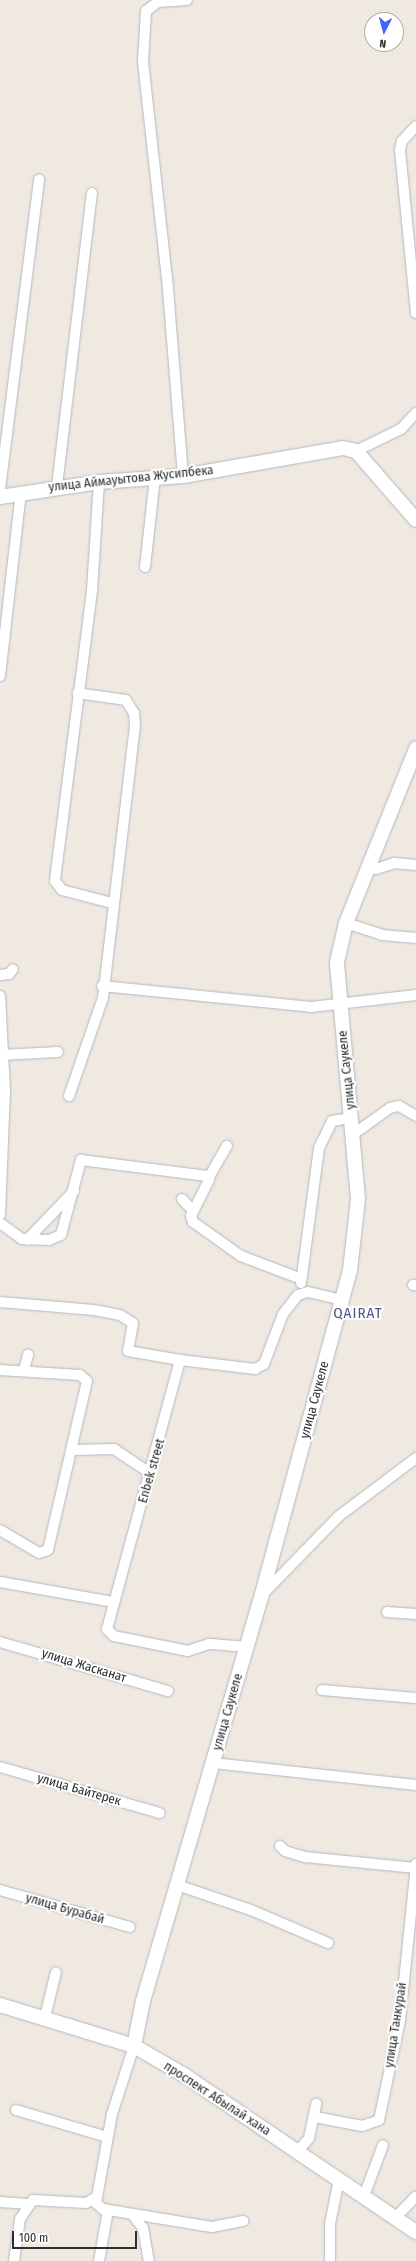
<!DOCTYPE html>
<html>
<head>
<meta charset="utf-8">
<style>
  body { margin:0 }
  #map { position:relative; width:416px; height:2261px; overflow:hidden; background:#efe9e1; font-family:"Fira Sans Condensed",sans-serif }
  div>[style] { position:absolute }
  .roads { filter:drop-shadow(0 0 1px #b4b7c1) drop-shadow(0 0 1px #b4b7c1) }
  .street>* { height:10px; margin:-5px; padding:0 5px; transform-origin:5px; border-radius:5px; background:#fff }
  .secondary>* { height:14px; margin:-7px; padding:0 7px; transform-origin:7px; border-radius:7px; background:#fff }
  span { translate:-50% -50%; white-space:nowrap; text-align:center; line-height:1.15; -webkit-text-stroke:4px #fff; paint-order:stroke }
  .street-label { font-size:13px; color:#2e2e2e }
  .quarter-label { font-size:15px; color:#4d5680; letter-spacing:1px }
  .north { position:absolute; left:364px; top:12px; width:40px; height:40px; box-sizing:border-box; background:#fff; border:1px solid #ababab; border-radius:50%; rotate:186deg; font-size:11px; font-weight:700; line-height:16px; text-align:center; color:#2e2e2e }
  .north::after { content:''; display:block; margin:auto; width:14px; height:18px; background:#4264fb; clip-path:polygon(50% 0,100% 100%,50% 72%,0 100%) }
  .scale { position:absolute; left:12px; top:2231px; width:125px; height:18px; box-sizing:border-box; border:2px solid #2e2e2e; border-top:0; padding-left:5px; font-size:12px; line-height:14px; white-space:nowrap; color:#2e2e2e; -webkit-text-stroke:3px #fff; paint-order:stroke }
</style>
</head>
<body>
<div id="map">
  <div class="roads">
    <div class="street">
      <div style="left:416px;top:126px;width:21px;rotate:133deg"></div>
      <div style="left:402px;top:141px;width:9px;rotate:103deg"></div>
      <div style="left:400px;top:150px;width:164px;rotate:84.4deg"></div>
      <div style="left:356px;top:451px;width:50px;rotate:-26.1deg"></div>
      <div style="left:401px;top:429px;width:22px;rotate:-47deg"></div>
      <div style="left:183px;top:476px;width:189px;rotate:-94.6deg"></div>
      <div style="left:168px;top:288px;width:227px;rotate:-96.3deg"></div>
      <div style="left:143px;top:62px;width:51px;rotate:-86.6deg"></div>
      <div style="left:146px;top:11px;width:15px;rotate:-37deg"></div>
      <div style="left:158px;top:2px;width:29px;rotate:-4deg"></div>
      <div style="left:99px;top:482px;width:109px;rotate:93.7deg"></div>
      <div style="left:92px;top:591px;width:292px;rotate:97.3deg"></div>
      <div style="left:55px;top:881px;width:11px;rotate:52deg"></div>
      <div style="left:62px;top:890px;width:52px;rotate:14.6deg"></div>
      <div style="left:57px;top:486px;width:295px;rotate:-83.2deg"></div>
      <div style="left:0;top:489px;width:312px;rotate:-82.8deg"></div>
      <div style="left:145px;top:567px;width:90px;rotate:-83.6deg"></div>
      <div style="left:0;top:676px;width:184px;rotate:-83.5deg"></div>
      <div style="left:370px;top:867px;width:6px;rotate:18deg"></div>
      <div style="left:376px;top:869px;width:19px;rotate:-18deg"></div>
      <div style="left:394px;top:863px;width:22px;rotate:5deg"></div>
      <div style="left:346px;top:923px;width:38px;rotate:18deg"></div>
      <div style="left:382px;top:935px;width:34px;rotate:5deg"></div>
      <div style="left:0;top:975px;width:9px;rotate:-6deg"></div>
      <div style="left:9px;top:974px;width:6px;rotate:-51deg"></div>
      <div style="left:102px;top:986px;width:210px;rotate:5.7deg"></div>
      <div style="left:311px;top:1007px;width:106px;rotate:-6.5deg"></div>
      <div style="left:0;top:996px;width:94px;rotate:87deg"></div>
      <div style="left:5px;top:1090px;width:125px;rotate:92.3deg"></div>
      <div style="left:0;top:1055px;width:58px;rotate:-3deg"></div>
      <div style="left:69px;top:1096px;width:104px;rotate:-70.9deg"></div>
      <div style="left:103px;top:998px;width:275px;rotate:-83.3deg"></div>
      <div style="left:135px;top:725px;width:12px;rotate:-95deg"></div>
      <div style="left:134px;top:713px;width:15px;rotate:-122deg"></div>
      <div style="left:126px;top:700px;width:49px;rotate:-171.9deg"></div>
      <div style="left:355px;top:1133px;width:43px;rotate:-35.5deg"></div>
      <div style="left:390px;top:1108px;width:9px;rotate:-13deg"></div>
      <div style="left:399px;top:1106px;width:20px;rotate:30deg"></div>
      <div style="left:209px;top:1177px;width:36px;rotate:-60deg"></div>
      <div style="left:182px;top:1199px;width:16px;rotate:47deg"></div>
      <div style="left:0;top:1223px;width:27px;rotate:36deg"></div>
      <div style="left:22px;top:1239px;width:27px;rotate:2deg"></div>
      <div style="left:49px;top:1240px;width:13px;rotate:-23deg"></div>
      <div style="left:61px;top:1235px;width:78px;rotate:-75.1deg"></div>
      <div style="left:81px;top:1160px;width:127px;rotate:7.2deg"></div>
      <div style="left:207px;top:1176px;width:4px;rotate:63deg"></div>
      <div style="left:209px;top:1180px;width:40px;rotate:116.6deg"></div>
      <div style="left:191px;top:1216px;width:6px;rotate:72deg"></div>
      <div style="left:193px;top:1222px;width:59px;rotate:35.3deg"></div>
      <div style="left:241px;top:1256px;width:62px;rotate:20.8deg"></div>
      <div style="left:27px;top:1240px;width:68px;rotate:-46.2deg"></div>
      <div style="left:301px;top:1283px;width:136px;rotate:-82.4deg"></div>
      <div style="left:319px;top:1148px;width:30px;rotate:-64deg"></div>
      <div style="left:332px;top:1121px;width:20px;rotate:-9deg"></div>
      <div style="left:413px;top:1285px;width:3px"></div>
      <div style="left:0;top:1302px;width:94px;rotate:4.9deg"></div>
      <div style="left:94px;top:1310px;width:26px;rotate:11deg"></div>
      <div style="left:120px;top:1315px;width:15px;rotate:32deg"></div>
      <div style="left:133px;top:1323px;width:28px;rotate:100deg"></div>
      <div style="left:128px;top:1351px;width:53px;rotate:9.8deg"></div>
      <div style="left:0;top:1370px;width:80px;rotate:3.6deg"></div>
      <div style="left:80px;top:1375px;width:9px;rotate:41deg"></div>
      <div style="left:87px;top:1381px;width:173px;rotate:103deg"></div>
      <div style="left:48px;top:1550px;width:9px;rotate:162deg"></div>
      <div style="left:39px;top:1553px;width:45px;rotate:-149.5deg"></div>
      <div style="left:24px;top:1370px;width:16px;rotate:-75deg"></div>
      <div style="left:72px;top:1450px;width:42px;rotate:-1.4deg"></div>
      <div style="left:114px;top:1449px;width:43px;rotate:33.7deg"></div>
      <div style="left:0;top:1582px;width:116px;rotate:10deg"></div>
      <div style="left:264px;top:1593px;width:107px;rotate:-45.8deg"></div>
      <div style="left:339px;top:1516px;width:96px;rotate:-37deg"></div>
      <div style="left:387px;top:1612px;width:29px;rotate:4deg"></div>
      <div style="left:0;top:1642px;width:175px;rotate:16.3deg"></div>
      <div style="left:247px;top:1647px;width:38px;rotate:-175deg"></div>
      <div style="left:209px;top:1644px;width:22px;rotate:162deg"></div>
      <div style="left:188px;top:1651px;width:76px;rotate:-168.5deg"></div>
      <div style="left:114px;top:1636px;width:10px;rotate:-135deg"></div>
      <div style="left:107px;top:1629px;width:279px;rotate:-74.8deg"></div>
      <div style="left:180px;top:1360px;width:76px;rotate:6.8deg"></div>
      <div style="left:255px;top:1369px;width:10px;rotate:-29deg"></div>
      <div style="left:264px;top:1364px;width:53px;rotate:-69.2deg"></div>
      <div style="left:283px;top:1314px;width:24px;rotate:-52deg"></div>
      <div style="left:298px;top:1295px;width:10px;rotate:-17deg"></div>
      <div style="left:308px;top:1292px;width:35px;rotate:13deg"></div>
      <div style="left:322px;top:1690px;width:94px;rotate:4.9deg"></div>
      <div style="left:213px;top:1763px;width:204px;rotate:6.2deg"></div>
      <div style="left:0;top:1767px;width:166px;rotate:16.1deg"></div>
      <div style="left:280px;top:1846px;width:7px;rotate:45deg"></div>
      <div style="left:285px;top:1851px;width:21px;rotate:17deg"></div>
      <div style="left:305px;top:1857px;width:111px;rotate:5.7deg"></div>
      <div style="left:177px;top:1885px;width:78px;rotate:18.7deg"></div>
      <div style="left:251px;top:1910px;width:84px;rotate:23.2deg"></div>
      <div style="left:0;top:1890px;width:135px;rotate:15.9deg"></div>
      <div style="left:45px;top:2017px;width:46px;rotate:-76.3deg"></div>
      <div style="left:134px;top:2046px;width:71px;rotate:107.9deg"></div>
      <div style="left:112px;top:2114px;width:90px;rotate:100.2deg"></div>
      <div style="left:96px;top:2203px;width:9px;rotate:41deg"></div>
      <div style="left:103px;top:2209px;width:110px;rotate:9.4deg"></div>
      <div style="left:212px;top:2227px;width:32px;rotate:-11deg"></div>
      <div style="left:16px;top:2110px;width:95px;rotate:16.5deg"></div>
      <div style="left:315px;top:2117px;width:48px;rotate:10.8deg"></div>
      <div style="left:362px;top:2126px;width:18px;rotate:-19deg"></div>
      <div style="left:379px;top:2120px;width:102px;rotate:-78.1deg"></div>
      <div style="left:400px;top:2020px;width:157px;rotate:-84.1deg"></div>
      <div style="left:297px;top:2152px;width:18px;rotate:-49deg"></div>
      <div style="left:309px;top:2138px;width:35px;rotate:-78deg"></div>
      <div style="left:364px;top:2196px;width:54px;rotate:-69.6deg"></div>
      <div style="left:0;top:2202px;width:27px;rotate:4deg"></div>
      <div style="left:132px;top:2214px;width:18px;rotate:52deg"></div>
      <div style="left:143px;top:2228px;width:34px;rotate:80deg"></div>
      <div style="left:395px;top:2218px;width:30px;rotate:-46deg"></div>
      <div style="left:14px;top:2261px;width:42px;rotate:-81.9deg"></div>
      <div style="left:20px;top:2219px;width:23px;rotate:-56deg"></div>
      <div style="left:33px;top:2200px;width:53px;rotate:3.2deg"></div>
      <div style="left:86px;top:2203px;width:10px;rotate:-29deg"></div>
      <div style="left:99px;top:2261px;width:52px;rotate:-80deg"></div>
      <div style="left:330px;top:2261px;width:37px;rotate:-90deg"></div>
      <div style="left:330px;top:2224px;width:46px;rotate:-78.7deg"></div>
    </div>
    <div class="secondary">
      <div style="left:0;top:497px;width:100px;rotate:-8.6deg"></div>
      <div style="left:99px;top:482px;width:84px;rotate:-4.1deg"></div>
      <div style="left:183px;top:476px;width:162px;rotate:-9.9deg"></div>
      <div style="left:343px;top:448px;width:13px;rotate:13deg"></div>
      <div style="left:356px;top:451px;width:91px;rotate:49deg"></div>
      <div style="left:0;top:2005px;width:140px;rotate:17deg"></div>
      <div style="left:134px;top:2046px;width:58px;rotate:30.1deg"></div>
      <div style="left:184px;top:2075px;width:280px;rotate:34.1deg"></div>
      <div style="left:134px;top:2046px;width:46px;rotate:-78.7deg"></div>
      <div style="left:143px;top:2001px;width:424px;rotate:-73.7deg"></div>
      <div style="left:262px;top:1594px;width:335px;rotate:-74.8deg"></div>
      <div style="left:350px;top:1271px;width:72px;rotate:-83.7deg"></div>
      <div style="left:358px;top:1199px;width:238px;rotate:-95.1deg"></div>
      <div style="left:337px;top:962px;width:40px;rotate:-77deg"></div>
      <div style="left:346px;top:923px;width:188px;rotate:-68.1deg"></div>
    </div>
  </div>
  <div class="street-label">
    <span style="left:131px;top:479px;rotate:-6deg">улица Аймауытова Жусипбека</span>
    <span style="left:347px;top:1070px;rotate:-96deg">улица Саукеле</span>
    <span style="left:315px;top:1400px;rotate:-75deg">улица Саукеле</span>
    <span style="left:152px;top:1471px;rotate:-74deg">Enbek street</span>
    <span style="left:84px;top:1666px;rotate:17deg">улица Жасканат</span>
    <span style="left:228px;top:1712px;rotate:-74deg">улица Саукеле</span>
    <span style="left:79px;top:1790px;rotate:16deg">улица Байтерек</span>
    <span style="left:65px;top:1909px;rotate:16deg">улица Бурабай</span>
    <span style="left:396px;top:2025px;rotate:-81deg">улица Танкурай</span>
    <span style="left:217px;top:2099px;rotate:33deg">проспект Абылай хана</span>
  </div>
  <div class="quarter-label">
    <span style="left:358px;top:1314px">QAIRAT</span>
  </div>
  <div class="north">N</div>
  <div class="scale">100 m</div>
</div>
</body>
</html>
